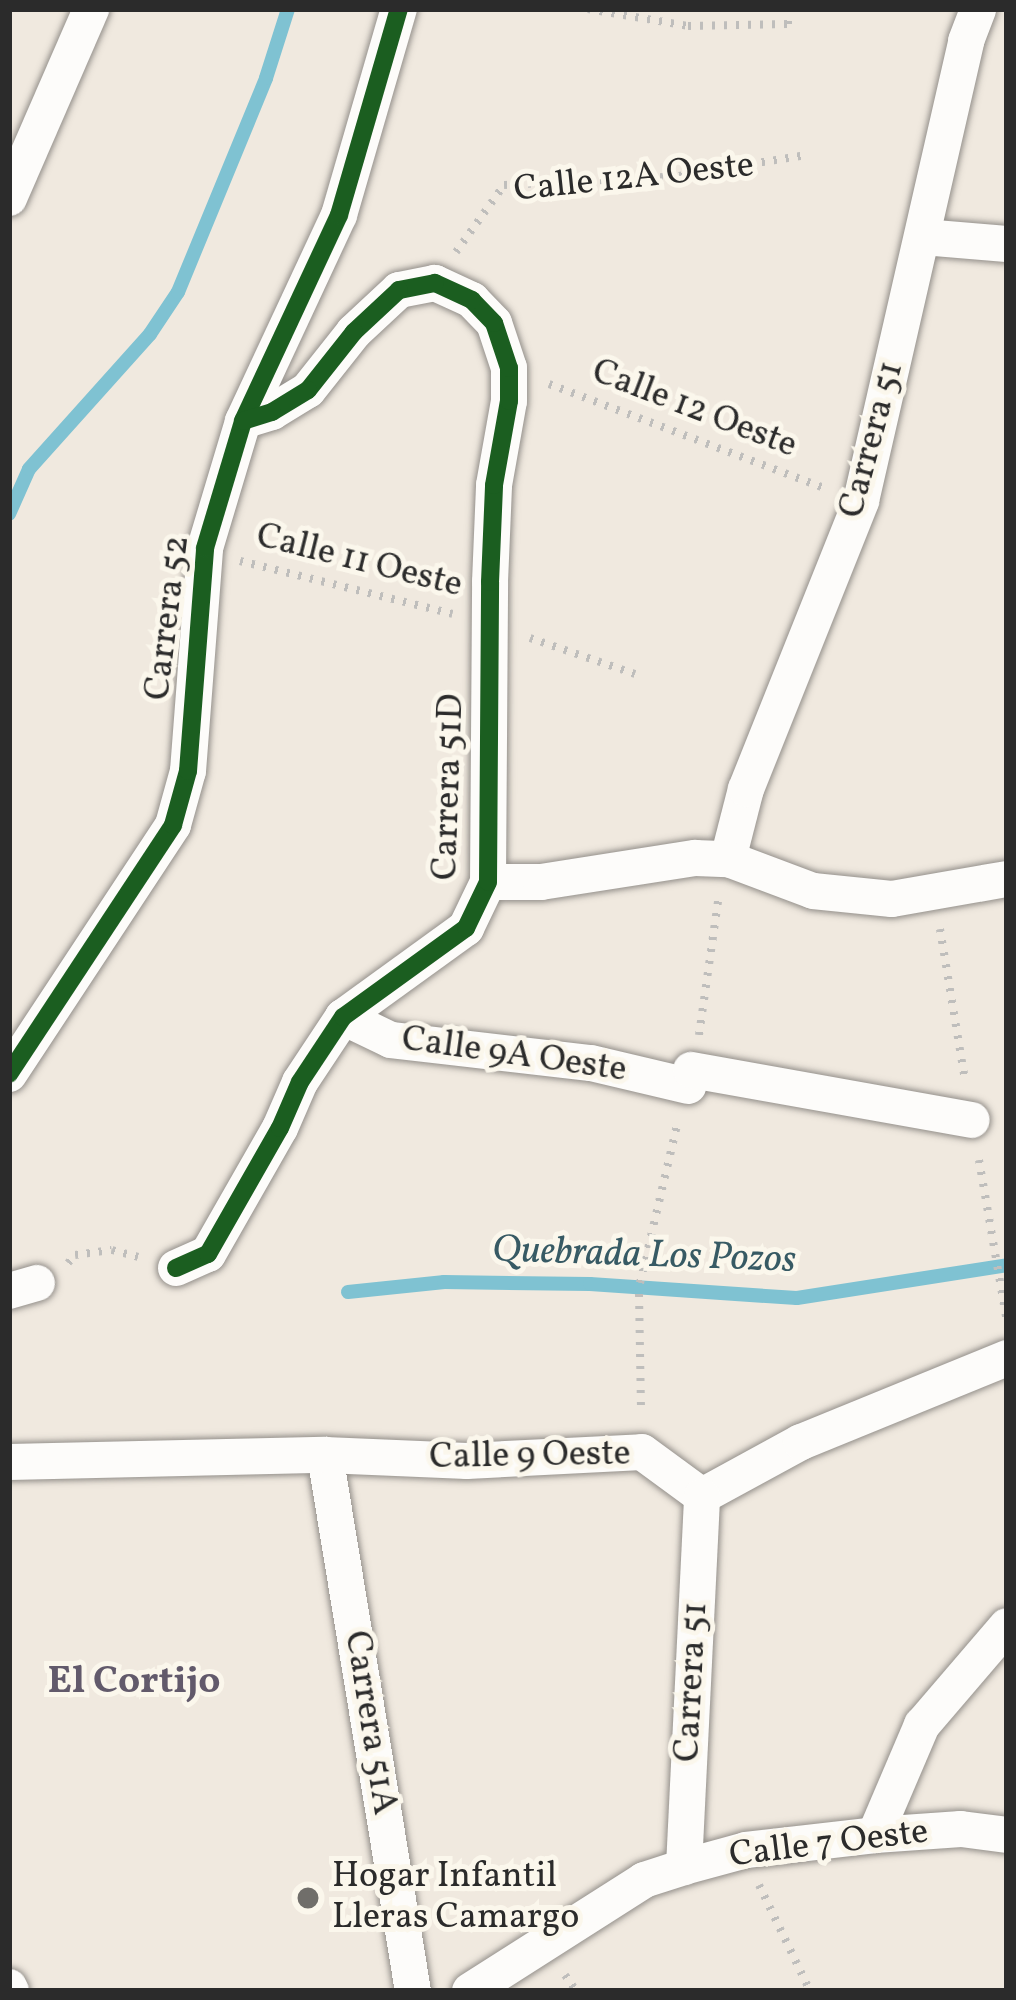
<!DOCTYPE html>
<html>
<head>
<meta charset="utf-8">
<style>
  body { margin:0 }
  #map { position:relative; width:1016px; height:2000px; overflow:hidden; background:#f0e9df; font-family:Vollkorn,serif }
  div>[style] { position:absolute }
  .stream>* { height:14px; margin:-7px; padding:0 7px; transform-origin:7px; border-radius:7px; background:#7fc2d2 }
  .path>* { height:8px; margin-top:-4px; transform-origin:0; background:repeating-linear-gradient(90deg,#bfbebc 0 3px,transparent 0 12px) }
  .roads { filter:drop-shadow(0 0 3px #94908b) drop-shadow(0 0 3px #94908b) }
  .street>* { height:36px; margin:-18px; padding:0 18px; transform-origin:18px; border-radius:18px; background:#fdfcfa }
  .cycleway>* { height:18px; margin:-9px; padding:0 9px; transform-origin:9px; border-radius:9px; background:#1b5e20 }
  .dots>* { width:33px; height:33px; translate:-50% -50%; box-sizing:border-box; border:6px solid #fbf7ec; border-radius:50% }
  span { translate:-50% -50%; white-space:nowrap; text-align:center; line-height:1.15; -webkit-text-stroke:10px #fbf7ec; paint-order:stroke }
  .street-label { font-size:36px; color:#2b2b2b }
  .poi-label { font-size:36px; color:#2b2b2b }
  .left { translate:0 -50%; text-align:left }
  .water-label { font-size:39px; color:#375a64; font-style:italic }
  .neighbourhood-label { font-size:39px; color:#625a6b; font-weight:700 }
  .frame { position:absolute; inset:0; border:12px solid #2b2b2b; pointer-events:none }
</style>
</head>
<body>
<div id="map">
  <div class="stream">
    <div style="left:9px;top:514px;width:49px;rotate:-66deg"></div>
    <div style="left:29px;top:469px;width:181px;rotate:-48.1deg"></div>
    <div style="left:150px;top:334px;width:50px;rotate:-56.3deg"></div>
    <div style="left:178px;top:292px;width:231px;rotate:-67.6deg"></div>
    <div style="left:266px;top:78px;width:72px;rotate:-72.3deg"></div>
    <div style="left:348px;top:1292px;width:97px;rotate:-5.9deg"></div>
    <div style="left:444px;top:1282px;width:146px;rotate:0.8deg"></div>
    <div style="left:590px;top:1284px;width:207px;rotate:3.9deg"></div>
    <div style="left:797px;top:1298px;width:213px;rotate:-8.9deg"></div>
  </div>
  <div class="path">
    <div style="left:588px;top:9px;width:101px;rotate:9.6deg"></div>
    <div style="left:688px;top:26px;width:100px;rotate:-1.1deg"></div>
    <div style="left:788px;top:24px;width:15px;rotate:-90deg"></div>
    <div style="left:456px;top:252px;width:82px;rotate:-54.4deg"></div>
    <div style="left:504px;top:185px;width:175px;rotate:-2.9deg"></div>
    <div style="left:679px;top:176px;width:129px;rotate:-9.4deg"></div>
    <div style="left:549px;top:384px;width:297px;rotate:20.7deg"></div>
    <div style="left:240px;top:561px;width:219px;rotate:14deg"></div>
    <div style="left:530px;top:638px;width:111px;rotate:18.9deg"></div>
    <div style="left:940px;top:929px;width:153px;rotate:80.6deg"></div>
    <div style="left:699px;top:1035px;width:141px;rotate:-81.9deg"></div>
    <div style="left:979px;top:1160px;width:164px;rotate:80.2deg"></div>
    <div style="left:68px;top:1263px;width:11px;rotate:-49deg"></div>
    <div style="left:75px;top:1255px;width:37px;rotate:-8deg"></div>
    <div style="left:112px;top:1250px;width:27px;rotate:15deg"></div>
    <div style="left:640px;top:1283px;width:162px;rotate:-76.8deg"></div>
    <div style="left:639px;top:1294px;width:118px;rotate:89deg"></div>
    <div style="left:759px;top:1885px;width:118px;rotate:64.3deg"></div>
    <div style="left:565px;top:1975px;width:19px;rotate:55deg"></div>
  </div>
  <div class="roads">
    <div class="street">
      <div style="left:9px;top:198px;width:206px;rotate:-66.5deg"></div>
      <div style="left:923px;top:237px;width:84px;rotate:4.8deg"></div>
      <div style="left:728px;top:859px;width:72px;rotate:-75.6deg"></div>
      <div style="left:746px;top:789px;width:310px;rotate:-68.2deg"></div>
      <div style="left:861px;top:501px;width:472px;rotate:-77.1deg"></div>
      <div style="left:966px;top:41px;width:34px;rotate:-69deg"></div>
      <div style="left:488px;top:882px;width:53px"></div>
      <div style="left:541px;top:882px;width:156px;rotate:-8.9deg"></div>
      <div style="left:695px;top:858px;width:33px;rotate:2deg"></div>
      <div style="left:728px;top:859px;width:91px;rotate:20.6deg"></div>
      <div style="left:813px;top:891px;width:79px;rotate:5.8deg"></div>
      <div style="left:892px;top:899px;width:117px;rotate:-9.9deg"></div>
      <div style="left:343px;top:1017px;width:53px;rotate:25.6deg"></div>
      <div style="left:391px;top:1040px;width:201px;rotate:6.6deg"></div>
      <div style="left:591px;top:1063px;width:100px;rotate:13.3deg"></div>
      <div style="left:691px;top:1070px;width:285px;rotate:10.1deg"></div>
      <div style="left:9px;top:1074px;width:298px;rotate:-56.6deg"></div>
      <div style="left:173px;top:825px;width:56px;rotate:-74.5deg"></div>
      <div style="left:188px;top:771px;width:224px;rotate:-85.6deg"></div>
      <div style="left:205px;top:548px;width:133px;rotate:-73.3deg"></div>
      <div style="left:243px;top:421px;width:227px;rotate:-65deg"></div>
      <div style="left:339px;top:215px;width:215px;rotate:-73.8deg"></div>
      <div style="left:176px;top:1268px;width:35px;rotate:-24deg"></div>
      <div style="left:208px;top:1254px;width:145px;rotate:-60.3deg"></div>
      <div style="left:280px;top:1128px;width:50px;rotate:-66.5deg"></div>
      <div style="left:300px;top:1082px;width:78px;rotate:-56.5deg"></div>
      <div style="left:343px;top:1017px;width:152px;rotate:-35.9deg"></div>
      <div style="left:466px;top:928px;width:51px;rotate:-64.4deg"></div>
      <div style="left:488px;top:882px;width:300px;rotate:-89.6deg"></div>
      <div style="left:490px;top:582px;width:97px;rotate:-87.6deg"></div>
      <div style="left:494px;top:485px;width:85px;rotate:-79.9deg"></div>
      <div style="left:509px;top:401px;width:33px;rotate:-90deg"></div>
      <div style="left:509px;top:368px;width:47px;rotate:-108.4deg"></div>
      <div style="left:494px;top:323px;width:32px;rotate:-134deg"></div>
      <div style="left:472px;top:300px;width:41px;rotate:-155.3deg"></div>
      <div style="left:435px;top:283px;width:37px;rotate:169deg"></div>
      <div style="left:399px;top:290px;width:62px;rotate:137deg"></div>
      <div style="left:354px;top:332px;width:74px;rotate:128.4deg"></div>
      <div style="left:308px;top:390px;width:42px;rotate:148.6deg"></div>
      <div style="left:272px;top:412px;width:30px;rotate:163deg"></div>
      <div style="left:9px;top:1291px;width:29px;rotate:-16deg"></div>
      <div style="left:325px;top:1455px;width:543px;rotate:80.68deg"></div>
      <div style="left:9px;top:1462px;width:316px;rotate:-1.3deg"></div>
      <div style="left:325px;top:1455px;width:142px;rotate:2.4deg"></div>
      <div style="left:467px;top:1461px;width:175px;rotate:-2.9deg"></div>
      <div style="left:642px;top:1452px;width:74px;rotate:36.3deg"></div>
      <div style="left:702px;top:1496px;width:113px;rotate:-28.6deg"></div>
      <div style="left:801px;top:1442px;width:222px;rotate:-22.2deg"></div>
      <div style="left:875px;top:1835px;width:120px;rotate:-66.9deg"></div>
      <div style="left:922px;top:1725px;width:130px;rotate:-49.4deg"></div>
      <div style="left:684px;top:1867px;width:371px;rotate:-87.2deg"></div>
      <div style="left:9px;top:1987px;width:4px;rotate:63deg"></div>
      <div style="left:470px;top:1991px;width:206px;rotate:-32.5deg"></div>
      <div style="left:644px;top:1880px;width:42px;rotate:-18deg"></div>
      <div style="left:684px;top:1867px;width:64px;rotate:-15.3deg"></div>
      <div style="left:746px;top:1850px;width:130px;rotate:-6.6deg"></div>
      <div style="left:875px;top:1835px;width:86px;rotate:-4deg"></div>
      <div style="left:961px;top:1829px;width:46px;rotate:7.4deg"></div>
    </div>
  </div>
  <div class="cycleway">
    <div style="left:9px;top:1074px;width:298px;rotate:-56.6deg"></div>
    <div style="left:173px;top:825px;width:56px;rotate:-74.5deg"></div>
    <div style="left:188px;top:771px;width:224px;rotate:-85.6deg"></div>
    <div style="left:205px;top:548px;width:133px;rotate:-73.3deg"></div>
    <div style="left:243px;top:421px;width:227px;rotate:-65deg"></div>
    <div style="left:339px;top:215px;width:215px;rotate:-73.8deg"></div>
    <div style="left:176px;top:1268px;width:35px;rotate:-24deg"></div>
    <div style="left:208px;top:1254px;width:145px;rotate:-60.3deg"></div>
    <div style="left:280px;top:1128px;width:50px;rotate:-66.5deg"></div>
    <div style="left:300px;top:1082px;width:78px;rotate:-56.5deg"></div>
    <div style="left:343px;top:1017px;width:152px;rotate:-35.9deg"></div>
    <div style="left:466px;top:928px;width:51px;rotate:-64.4deg"></div>
    <div style="left:488px;top:882px;width:300px;rotate:-89.6deg"></div>
    <div style="left:490px;top:582px;width:97px;rotate:-87.6deg"></div>
    <div style="left:494px;top:485px;width:85px;rotate:-79.9deg"></div>
    <div style="left:509px;top:401px;width:33px;rotate:-90deg"></div>
    <div style="left:509px;top:368px;width:47px;rotate:-108.4deg"></div>
    <div style="left:494px;top:323px;width:32px;rotate:-134deg"></div>
    <div style="left:472px;top:300px;width:41px;rotate:-155.3deg"></div>
    <div style="left:435px;top:283px;width:37px;rotate:169deg"></div>
    <div style="left:399px;top:290px;width:62px;rotate:137deg"></div>
    <div style="left:354px;top:332px;width:74px;rotate:128.4deg"></div>
    <div style="left:308px;top:390px;width:42px;rotate:148.6deg"></div>
    <div style="left:272px;top:412px;width:30px;rotate:163deg"></div>
  </div>
  <div class="dots">
    <div style="left:308px;top:1898px;background:#706e6a"></div>
  </div>
  <div class="street-label">
    <span style="left:634px;top:179px;rotate:-6deg">Calle 12A Oeste</span>
    <span style="left:694px;top:410px;rotate:21deg">Calle 12 Oeste</span>
    <span style="left:873px;top:440px;rotate:-75deg">Carrera 51</span>
    <span style="left:359px;top:562px;rotate:14deg">Calle 11 Oeste</span>
    <span style="left:169px;top:618px;rotate:-83deg">Carrera 52</span>
    <span style="left:450px;top:787px;rotate:-88deg">Carrera 51D</span>
    <span style="left:514px;top:1056px;rotate:8deg">Calle 9A Oeste</span>
    <span style="left:530px;top:1457px;rotate:-1deg">Calle 9 Oeste</span>
    <span style="left:693px;top:1682px;rotate:-87deg">Carrera 51</span>
    <span style="left:369px;top:1723px;rotate:81deg">Carrera 51A</span>
    <span style="left:829px;top:1845px;rotate:-7deg">Calle 7 Oeste</span>
  </div>
  <div class="poi-label">
    <span class="left" style="left:332px;top:1898px">Hogar Infantil<br>Lleras Camargo</span>
  </div>
  <div class="water-label">
    <span style="left:644px;top:1256px;rotate:2deg">Quebrada Los Pozos</span>
  </div>
  <div class="neighbourhood-label">
    <span style="left:134px;top:1682px">El Cortijo</span>
  </div>
  <div class="frame"></div>
</div>
</body>
</html>
